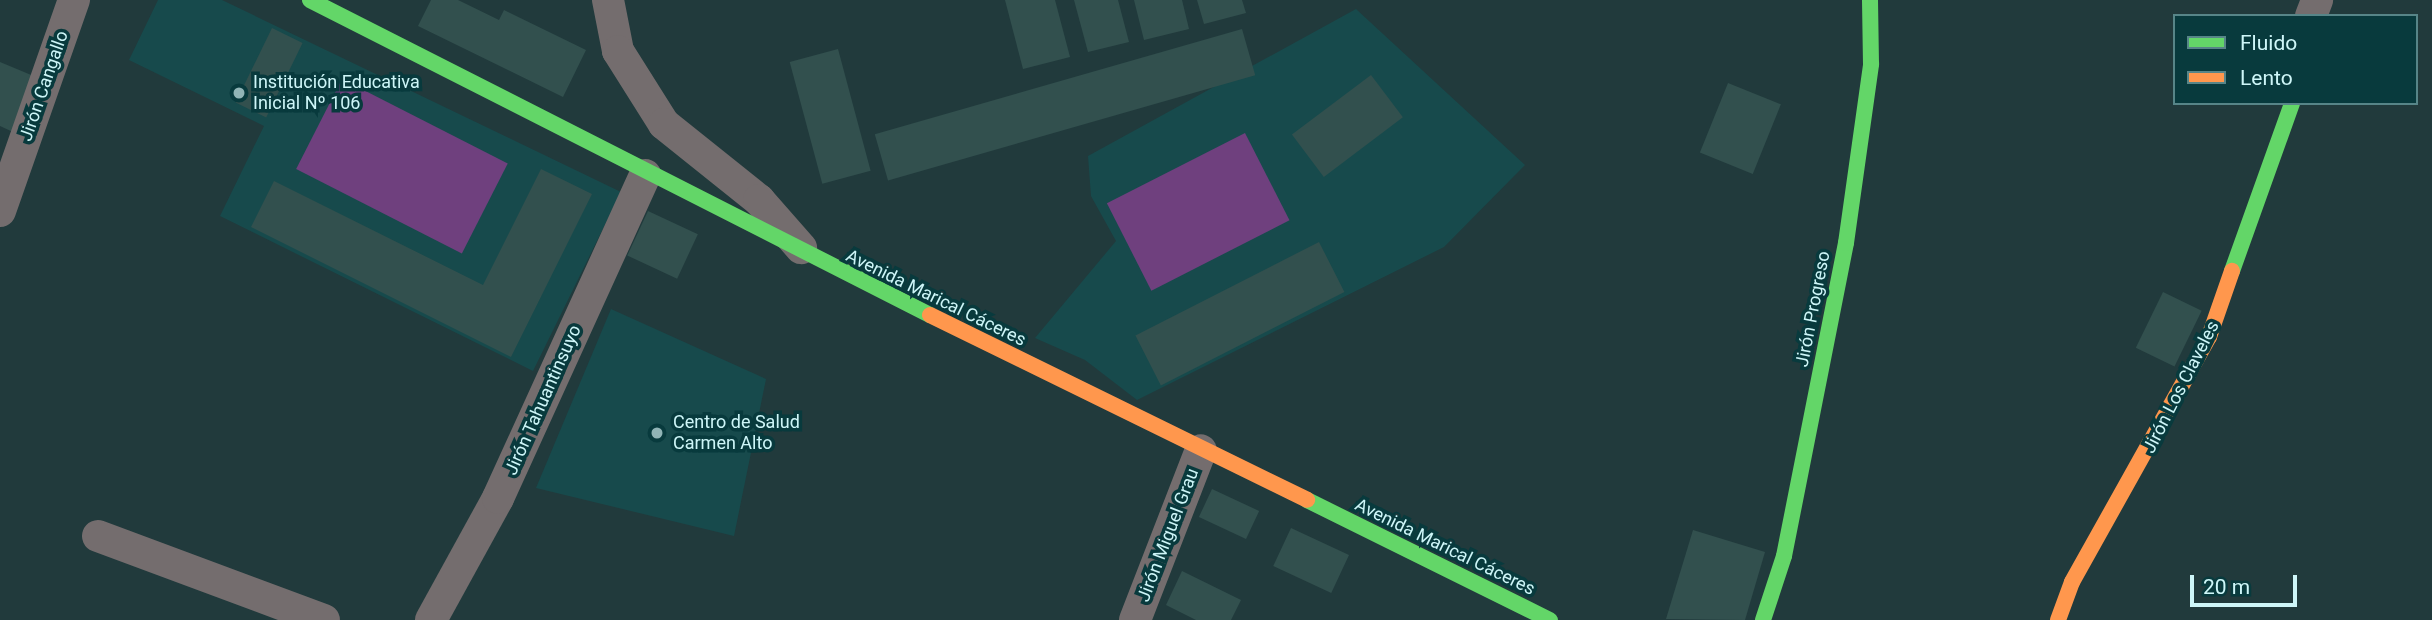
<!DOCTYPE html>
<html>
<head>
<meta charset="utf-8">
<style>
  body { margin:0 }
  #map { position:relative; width:2432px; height:620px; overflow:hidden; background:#213a3c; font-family:Roboto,sans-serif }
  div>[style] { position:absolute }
  .built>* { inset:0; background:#174a4c }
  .green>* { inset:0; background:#6f407e; transform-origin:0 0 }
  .building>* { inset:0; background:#32504e; transform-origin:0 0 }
  .street>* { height:32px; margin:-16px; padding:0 16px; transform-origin:16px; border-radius:16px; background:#746d6e }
  .fast>* { height:16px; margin:-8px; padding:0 8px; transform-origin:8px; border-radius:8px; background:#63d668 }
  .slow>* { height:16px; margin:-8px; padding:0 8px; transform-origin:8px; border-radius:8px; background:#ff974d }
  .dots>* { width:19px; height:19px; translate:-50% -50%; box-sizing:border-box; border:4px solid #083a3d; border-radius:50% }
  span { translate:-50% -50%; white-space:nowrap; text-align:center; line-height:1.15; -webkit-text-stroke:7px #083a3d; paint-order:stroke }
  .poi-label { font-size:18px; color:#cef6f8 }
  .left { translate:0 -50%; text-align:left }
  .street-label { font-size:18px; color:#cef6f8 }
  .legend { position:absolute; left:2173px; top:14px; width:245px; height:91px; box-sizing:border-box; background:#083a3d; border:2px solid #578588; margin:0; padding:9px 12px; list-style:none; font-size:21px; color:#cef6f8 }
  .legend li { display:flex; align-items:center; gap:14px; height:35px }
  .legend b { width:35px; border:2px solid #578588 }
  .scale { position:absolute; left:2190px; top:575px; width:107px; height:32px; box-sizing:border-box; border:4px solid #cef6f8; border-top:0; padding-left:9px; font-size:21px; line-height:24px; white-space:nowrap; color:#cef6f8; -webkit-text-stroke:5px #083a3d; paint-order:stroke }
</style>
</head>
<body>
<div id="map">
  <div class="built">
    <div style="clip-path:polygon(158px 0,222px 0,621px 192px,533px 371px,220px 216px,264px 126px,129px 60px)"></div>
    <div style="clip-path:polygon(1356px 9px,1525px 165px,1444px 247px,1137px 400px,1085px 360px,1035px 338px,1116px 241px,1091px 196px,1088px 156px)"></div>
    <div style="clip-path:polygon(611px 309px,766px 379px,734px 536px,536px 488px)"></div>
  </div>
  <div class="green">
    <div style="left:342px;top:79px;width:186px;height:101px;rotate:27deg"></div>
    <div style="left:1245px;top:133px;width:98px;height:155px;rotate:63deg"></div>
  </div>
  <div class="building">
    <div style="clip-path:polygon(431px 0,458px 0,499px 20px,504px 10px,586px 50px,563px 97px,418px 26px)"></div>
    <div style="clip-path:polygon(1005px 0,1055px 0,1070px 57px,1023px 69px)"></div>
    <div style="clip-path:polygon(1074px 0,1118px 0,1129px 42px,1088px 52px)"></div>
    <div style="clip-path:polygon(1134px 0,1182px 0,1189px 29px,1144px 40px)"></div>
    <div style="clip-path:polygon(1197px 0,1242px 0,1246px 13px,1204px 24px)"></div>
    <div style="left:272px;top:28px;width:34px;height:83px;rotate:26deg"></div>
    <div style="left:1242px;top:29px;width:48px;height:382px;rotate:74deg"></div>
    <div style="left:838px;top:49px;width:126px;height:50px;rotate:75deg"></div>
    <div style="clip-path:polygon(0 62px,36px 77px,13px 132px,0 126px)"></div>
    <div style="left:1371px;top:75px;width:53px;height:99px;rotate:53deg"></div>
    <div style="left:1728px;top:83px;width:57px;height:75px;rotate:22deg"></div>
    <div style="clip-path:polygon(541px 169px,592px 194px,511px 357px,251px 227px,274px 181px,483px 285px)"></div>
    <div style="left:648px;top:211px;width:55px;height:49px;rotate:25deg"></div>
    <div style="left:1319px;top:242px;width:56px;height:206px;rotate:63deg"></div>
    <div style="left:2163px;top:292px;width:43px;height:62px;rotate:26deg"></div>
    <div style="left:1212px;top:489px;width:52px;height:31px;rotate:25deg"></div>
    <div style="left:1291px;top:528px;width:64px;height:42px;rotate:25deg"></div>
    <div style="clip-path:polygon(1693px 530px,1765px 552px,1745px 620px,1666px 619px)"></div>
    <div style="clip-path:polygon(1182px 571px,1241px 600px,1231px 620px,1196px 620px,1166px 605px)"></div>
  </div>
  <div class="street">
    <div style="left:608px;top:0;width:52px;rotate:78.9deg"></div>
    <div style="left:618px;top:51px;width:86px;rotate:57.8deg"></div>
    <div style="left:664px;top:124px;width:122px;rotate:38.7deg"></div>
    <div style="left:759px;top:200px;width:64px;rotate:48.8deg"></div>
    <div style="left:2311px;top:16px;width:17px;rotate:-69deg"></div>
    <div style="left:0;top:211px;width:224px;rotate:-70.7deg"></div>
    <div style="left:98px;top:536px;width:241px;rotate:20.4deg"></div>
    <div style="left:431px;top:620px;width:139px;rotate:-61.2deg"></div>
    <div style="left:498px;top:498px;width:355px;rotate:-65.5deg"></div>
    <div style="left:1135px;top:620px;width:182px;rotate:-68.8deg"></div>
  </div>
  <div class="fast">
    <div style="left:310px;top:0;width:695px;rotate:26.93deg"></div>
    <div style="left:2232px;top:271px;width:178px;rotate:-70.3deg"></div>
    <div style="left:1307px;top:500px;width:271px;rotate:26.3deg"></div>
    <div style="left:1763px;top:620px;width:67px;rotate:-71.8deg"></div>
    <div style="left:1784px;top:556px;width:319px;rotate:-78.8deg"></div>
    <div style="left:1846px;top:243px;width:181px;rotate:-82deg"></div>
    <div style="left:1871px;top:64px;width:64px;rotate:-90.9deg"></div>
  </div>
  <div class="slow">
    <div style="left:930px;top:315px;width:420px;rotate:26.1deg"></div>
    <div style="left:2058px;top:620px;width:40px;rotate:-69.8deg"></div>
    <div style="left:2072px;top:582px;width:281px;rotate:-60.8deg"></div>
    <div style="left:2209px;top:337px;width:70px;rotate:-70.8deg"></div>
  </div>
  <div class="dots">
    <div style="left:239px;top:93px;background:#91b4b6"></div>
    <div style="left:657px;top:433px;background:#91b4b6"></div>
  </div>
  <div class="poi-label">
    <span class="left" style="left:253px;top:93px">Institución Educativa<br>Inicial Nº 106</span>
    <span class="left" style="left:673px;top:433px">Centro de Salud<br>Carmen Alto</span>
  </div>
  <div class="street-label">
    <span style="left:44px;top:86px;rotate:-71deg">Jirón Cangallo</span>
    <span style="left:936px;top:298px;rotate:26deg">Avenida Marical Cáceres</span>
    <span style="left:1813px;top:309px;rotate:-79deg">Jirón Progreso</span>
    <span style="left:2181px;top:387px;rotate:-63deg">Jirón Los Claveles</span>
    <span style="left:543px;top:400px;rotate:-66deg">Jirón Tahuantinsuyo</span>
    <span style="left:1168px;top:535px;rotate:-69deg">Jirón Miguel Grau</span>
    <span style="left:1445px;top:547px;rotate:26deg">Avenida Marical Cáceres</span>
  </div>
  <ul class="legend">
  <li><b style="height:9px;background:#63d668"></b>Fluido</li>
  <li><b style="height:9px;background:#ff974d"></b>Lento</li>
  </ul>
  <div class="scale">20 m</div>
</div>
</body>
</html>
